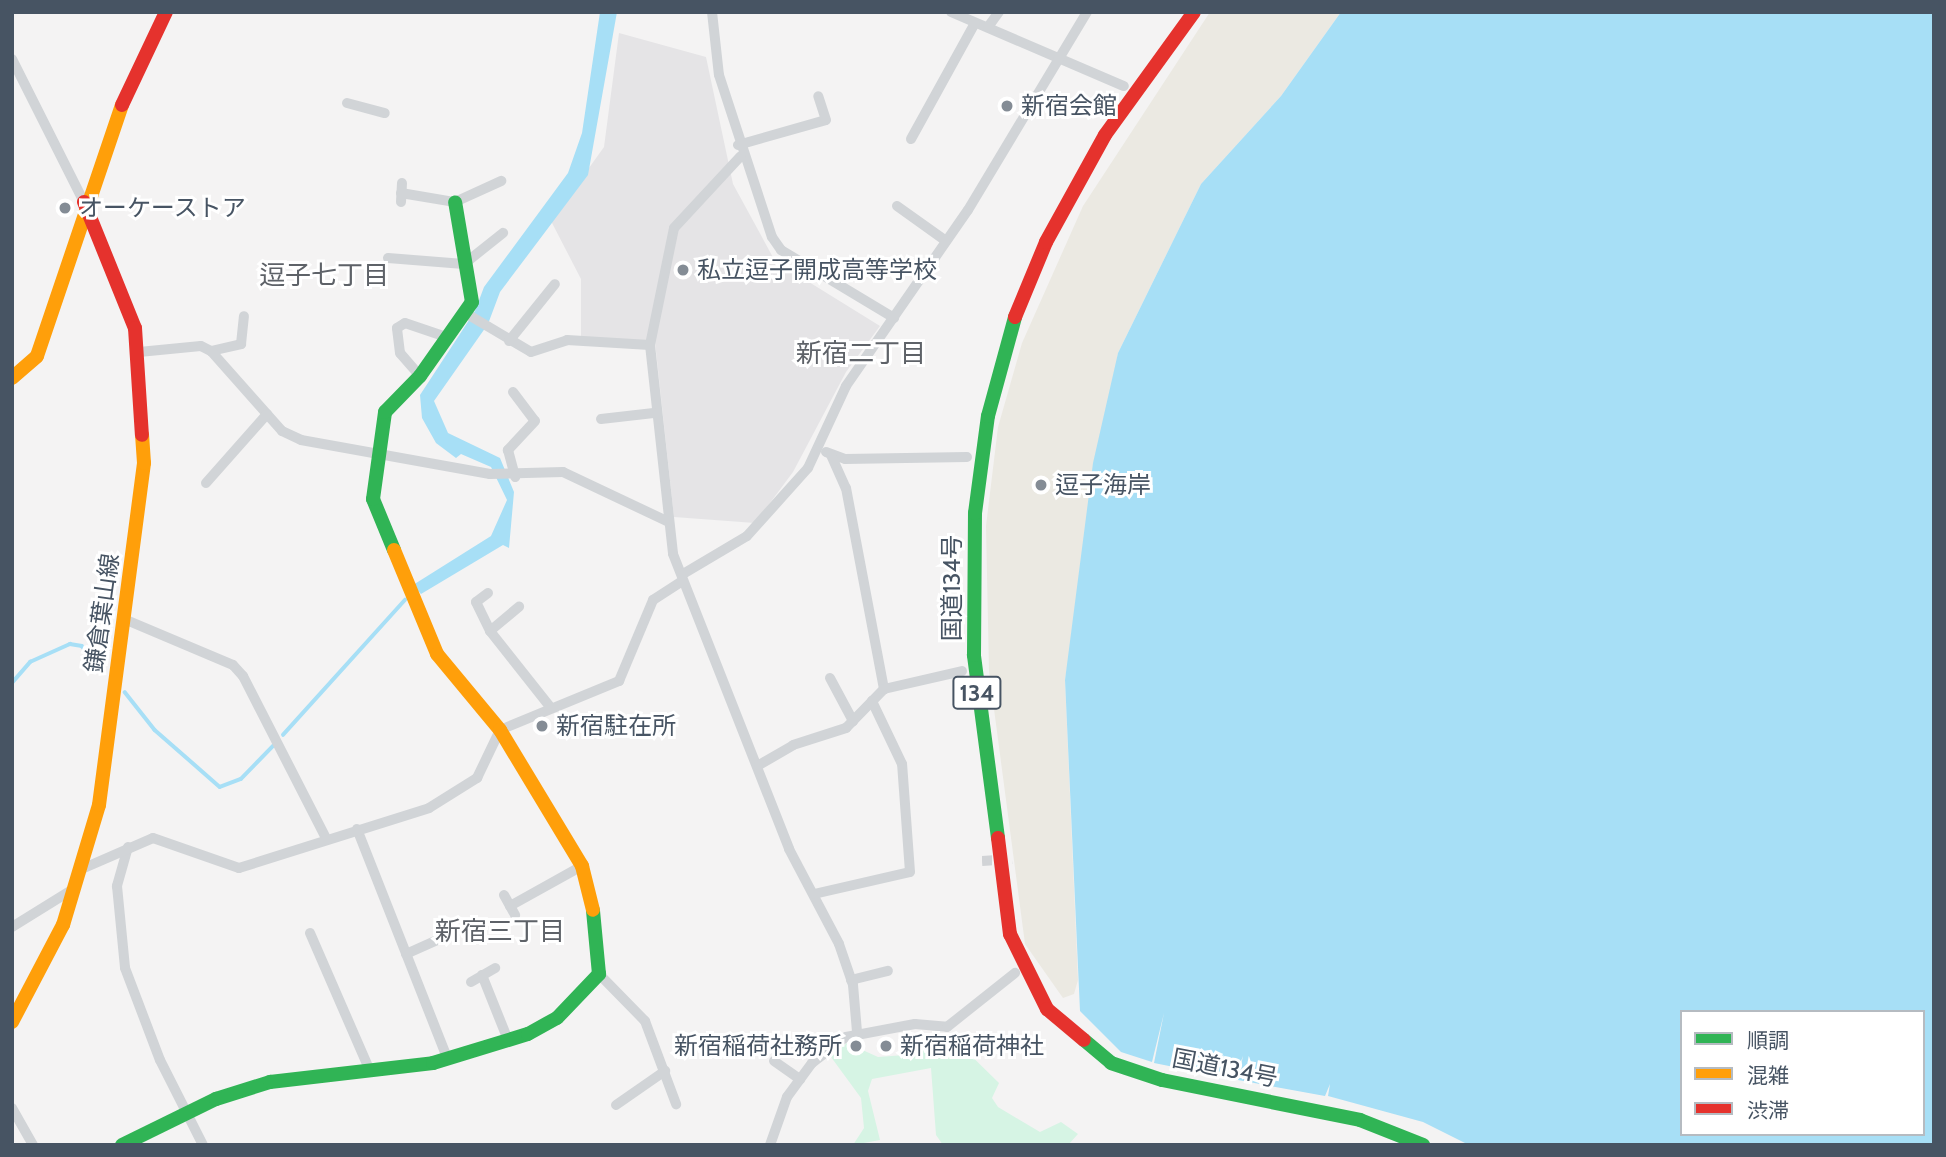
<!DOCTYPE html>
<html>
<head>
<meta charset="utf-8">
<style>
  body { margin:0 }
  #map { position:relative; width:1946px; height:1157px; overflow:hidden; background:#f4f3f3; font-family:Cabin,"Noto Sans JP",sans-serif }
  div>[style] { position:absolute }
  .education>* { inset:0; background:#e5e4e6 }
  .green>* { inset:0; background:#d6f4e4 }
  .sand>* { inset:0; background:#ebe9e2 }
  .water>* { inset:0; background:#a7dff6 }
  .stream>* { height:3.5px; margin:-1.75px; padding:0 1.75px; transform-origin:1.75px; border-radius:1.75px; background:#a7dff6 }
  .street-tunnel>* { height:10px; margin-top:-5px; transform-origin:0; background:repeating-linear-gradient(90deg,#d1d3d6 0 10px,transparent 0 15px) }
  .street>* { height:10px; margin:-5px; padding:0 5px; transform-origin:5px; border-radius:5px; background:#d1d4d7 }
  .fast>* { height:14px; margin:-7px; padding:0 7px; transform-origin:7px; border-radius:7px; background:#30b455 }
  .slow>* { height:14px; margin:-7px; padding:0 7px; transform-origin:7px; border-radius:7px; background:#ff9f0a }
  .jam>* { height:14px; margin:-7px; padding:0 7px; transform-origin:7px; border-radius:7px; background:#e5322d }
  .dots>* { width:19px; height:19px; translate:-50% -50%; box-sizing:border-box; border:4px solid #fff; border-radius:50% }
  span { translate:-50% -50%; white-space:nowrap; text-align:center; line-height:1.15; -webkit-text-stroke:6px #fff; paint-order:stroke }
  .shield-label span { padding:2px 5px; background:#fff; border:2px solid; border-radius:5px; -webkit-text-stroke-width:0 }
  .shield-label { font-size:23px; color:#475463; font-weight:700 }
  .poi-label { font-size:24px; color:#475463 }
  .left { translate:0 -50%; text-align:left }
  .right { translate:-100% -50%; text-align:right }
  .street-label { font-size:24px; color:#475463 }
  .neighbourhood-label { font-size:26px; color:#5e6268 }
  .frame { position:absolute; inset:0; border:14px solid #475463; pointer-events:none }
  .legend { position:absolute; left:1680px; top:1010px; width:245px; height:126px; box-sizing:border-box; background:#fff; border:2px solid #b5bbc1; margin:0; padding:9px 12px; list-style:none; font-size:21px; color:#475463 }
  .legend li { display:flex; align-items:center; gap:14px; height:35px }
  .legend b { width:35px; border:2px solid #b5bbc1 }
</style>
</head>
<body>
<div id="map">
  <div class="education">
    <div style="clip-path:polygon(619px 33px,706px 57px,733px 184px,775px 261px,880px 326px,846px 372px,793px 472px,755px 523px,674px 517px,655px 342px,581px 339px,581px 279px,551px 221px,604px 147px)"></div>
  </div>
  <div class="green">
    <div style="clip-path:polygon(949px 1034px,999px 1083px,992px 1098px,998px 1107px,1040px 1132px,1061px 1122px,1078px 1134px,1068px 1145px,943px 1145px,936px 1135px,931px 1068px,872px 1079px,868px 1091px,880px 1140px,853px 1145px,864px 1128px,861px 1098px,831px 1057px,847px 1043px,878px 1057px,905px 1055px,932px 1037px)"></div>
  </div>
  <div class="sand">
    <div style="clip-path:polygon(1210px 12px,1341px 12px,1281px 96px,1201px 184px,1118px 353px,1065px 680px,1078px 980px,1074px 994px,1063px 998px,1025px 944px,989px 671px,986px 526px,998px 427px,1022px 343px,1083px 206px)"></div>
  </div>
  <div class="water">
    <div style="clip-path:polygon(600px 12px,617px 12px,588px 175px,500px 292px,488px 324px,434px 401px,448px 433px,500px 458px,514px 492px,509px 548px,503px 545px,421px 594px,413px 585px,491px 536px,507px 500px,491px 467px,461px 454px,456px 458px,436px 443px,422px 418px,420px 395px,475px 311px,484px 287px,568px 173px,582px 133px)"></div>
    <div style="clip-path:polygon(evenodd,1341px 12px,1934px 12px,1934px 1145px,1469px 1145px,1423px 1122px,1328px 1096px,1330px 1084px,1325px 1096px,1238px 1080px,1243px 1056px,1234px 1079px,1154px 1063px,1164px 1013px,1152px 1062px,1121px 1052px,1080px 1011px,1065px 680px,1093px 463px,1118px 353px,1201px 184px,1281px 96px,1341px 12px,1682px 1012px,1923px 1012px,1923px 1134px,1682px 1134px,1682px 1012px)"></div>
  </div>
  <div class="stream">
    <div style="left:12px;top:683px;width:28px;rotate:-49deg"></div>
    <div style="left:30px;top:662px;width:44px;rotate:-24.2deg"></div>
    <div style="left:70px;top:644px;width:12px;rotate:9deg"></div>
    <div style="left:82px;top:646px;width:31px;rotate:50deg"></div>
    <div style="left:125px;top:692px;width:48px;rotate:51.7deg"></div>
    <div style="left:155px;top:730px;width:86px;rotate:41.2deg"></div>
    <div style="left:220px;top:787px;width:22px;rotate:-21deg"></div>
    <div style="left:241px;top:779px;width:49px;rotate:-45.8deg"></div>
    <div style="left:283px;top:735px;width:182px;rotate:-47.9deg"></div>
  </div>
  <div class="street-tunnel">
    <div style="left:982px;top:861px;width:30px;rotate:-4deg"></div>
  </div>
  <div class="street">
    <div style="left:712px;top:12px;width:63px;rotate:83.7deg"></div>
    <div style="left:719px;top:75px;width:170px;rotate:71.9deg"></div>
    <div style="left:772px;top:237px;width:16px;rotate:55deg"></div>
    <div style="left:781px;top:250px;width:132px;rotate:31deg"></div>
    <div style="left:951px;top:12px;width:188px;rotate:23.2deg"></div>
    <div style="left:988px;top:27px;width:19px;rotate:-54deg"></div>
    <div style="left:12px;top:59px;width:160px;rotate:63.3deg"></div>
    <div style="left:347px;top:103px;width:39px;rotate:15deg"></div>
    <div style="left:911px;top:139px;width:132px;rotate:-61.1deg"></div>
    <div style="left:738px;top:145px;width:91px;rotate:-15.9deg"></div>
    <div style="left:826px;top:120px;width:25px;rotate:-108deg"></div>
    <div style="left:401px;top:193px;width:55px;rotate:9.5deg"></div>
    <div style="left:455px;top:202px;width:51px;rotate:-24.5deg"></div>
    <div style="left:401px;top:202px;width:19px;rotate:-87deg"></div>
    <div style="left:897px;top:206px;width:60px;rotate:35.5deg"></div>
    <div style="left:388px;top:258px;width:76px;rotate:4.5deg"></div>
    <div style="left:464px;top:264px;width:50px;rotate:-38.5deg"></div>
    <div style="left:467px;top:314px;width:74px;rotate:30.7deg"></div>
    <div style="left:531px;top:352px;width:38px;rotate:-18deg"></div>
    <div style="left:567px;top:340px;width:83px;rotate:3.4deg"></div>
    <div style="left:650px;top:345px;width:210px;rotate:83.7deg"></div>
    <div style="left:673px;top:554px;width:317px;rotate:68.5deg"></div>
    <div style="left:789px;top:849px;width:107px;rotate:62.2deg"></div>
    <div style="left:839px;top:944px;width:43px;rotate:71.1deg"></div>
    <div style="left:853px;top:985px;width:47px;rotate:85.1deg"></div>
    <div style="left:509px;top:341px;width:73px;rotate:-51.1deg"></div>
    <div style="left:650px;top:345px;width:119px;rotate:-78.4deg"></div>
    <div style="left:674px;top:228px;width:98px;rotate:-47.1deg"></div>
    <div style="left:211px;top:351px;width:31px;rotate:-13deg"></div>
    <div style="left:241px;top:344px;width:28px;rotate:-84deg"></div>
    <div style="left:139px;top:352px;width:62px;rotate:-5.5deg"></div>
    <div style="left:201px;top:346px;width:11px;rotate:27deg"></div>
    <div style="left:211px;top:351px;width:107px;rotate:48.4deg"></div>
    <div style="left:282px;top:431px;width:21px;rotate:25deg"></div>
    <div style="left:301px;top:440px;width:192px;rotate:10.2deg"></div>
    <div style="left:490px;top:474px;width:73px;rotate:-1.6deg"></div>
    <div style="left:563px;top:472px;width:117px;rotate:25.3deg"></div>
    <div style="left:420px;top:376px;width:30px;rotate:-131deg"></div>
    <div style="left:400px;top:353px;width:25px;rotate:-97deg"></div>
    <div style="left:397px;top:328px;width:9px;rotate:-32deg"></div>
    <div style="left:405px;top:323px;width:46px;rotate:18.8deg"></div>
    <div style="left:513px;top:392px;width:36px;rotate:53deg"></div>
    <div style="left:535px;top:421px;width:40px;rotate:133deg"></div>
    <div style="left:508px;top:450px;width:28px;rotate:75deg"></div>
    <div style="left:601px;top:419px;width:53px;rotate:-6.5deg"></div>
    <div style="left:826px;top:452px;width:20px;rotate:20deg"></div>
    <div style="left:845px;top:459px;width:122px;rotate:-0.9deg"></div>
    <div style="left:831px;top:455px;width:36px;rotate:66deg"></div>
    <div style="left:846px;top:488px;width:205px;rotate:79.3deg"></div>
    <div style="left:206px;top:483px;width:92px;rotate:-48.5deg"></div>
    <div style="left:683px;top:574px;width:74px;rotate:-30.7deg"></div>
    <div style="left:747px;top:536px;width:91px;rotate:-48.1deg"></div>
    <div style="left:808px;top:468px;width:90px;rotate:-65.1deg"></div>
    <div style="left:846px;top:386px;width:214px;rotate:-55.3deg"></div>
    <div style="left:968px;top:210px;width:231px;rotate:-59deg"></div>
    <div style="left:488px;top:593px;width:15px;rotate:143deg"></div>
    <div style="left:476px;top:602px;width:32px;rotate:64deg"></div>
    <div style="left:490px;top:631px;width:98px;rotate:51.6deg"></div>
    <div style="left:124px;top:619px;width:118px;rotate:22.9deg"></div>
    <div style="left:233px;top:665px;width:15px;rotate:48deg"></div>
    <div style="left:243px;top:676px;width:182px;rotate:62.9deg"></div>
    <div style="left:490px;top:631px;width:38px;rotate:-40deg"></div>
    <div style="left:830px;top:678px;width:49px;rotate:61.9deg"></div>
    <div style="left:759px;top:765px;width:39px;rotate:-30deg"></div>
    <div style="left:793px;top:745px;width:56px;rotate:-17.8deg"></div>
    <div style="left:846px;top:728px;width:54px;rotate:-45.7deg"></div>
    <div style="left:884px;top:689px;width:80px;rotate:-13deg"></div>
    <div style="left:357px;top:829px;width:246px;rotate:68.5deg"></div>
    <div style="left:128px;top:847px;width:41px;rotate:105.8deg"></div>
    <div style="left:117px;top:886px;width:82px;rotate:84.4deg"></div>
    <div style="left:125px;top:968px;width:98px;rotate:69.2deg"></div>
    <div style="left:160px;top:1060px;width:95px;rotate:63.2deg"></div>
    <div style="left:84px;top:868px;width:75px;rotate:-23.5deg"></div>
    <div style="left:153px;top:838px;width:91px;rotate:19.2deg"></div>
    <div style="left:239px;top:868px;width:199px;rotate:-17.5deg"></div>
    <div style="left:429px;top:808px;width:57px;rotate:-32deg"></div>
    <div style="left:477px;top:778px;width:53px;rotate:-64.4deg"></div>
    <div style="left:500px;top:730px;width:129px;rotate:-22.4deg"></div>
    <div style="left:619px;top:681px;width:88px;rotate:-67.2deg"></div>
    <div style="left:653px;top:600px;width:35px;rotate:-33deg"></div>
    <div style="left:814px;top:894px;width:98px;rotate:-12.9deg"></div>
    <div style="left:910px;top:872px;width:108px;rotate:-94.2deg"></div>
    <div style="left:902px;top:764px;width:70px;rotate:-115.5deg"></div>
    <div style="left:504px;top:895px;width:23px;rotate:61deg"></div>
    <div style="left:510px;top:906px;width:82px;rotate:-29.1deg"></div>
    <div style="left:12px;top:927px;width:74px;rotate:-31.8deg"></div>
    <div style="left:310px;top:933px;width:150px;rotate:66.5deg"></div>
    <div style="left:406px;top:954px;width:64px;rotate:-24.1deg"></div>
    <div style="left:599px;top:974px;width:66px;rotate:45.6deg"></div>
    <div style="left:645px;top:1021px;width:89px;rotate:69.5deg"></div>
    <div style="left:482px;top:975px;width:70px;rotate:68.2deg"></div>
    <div style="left:851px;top:980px;width:38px;rotate:-14deg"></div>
    <div style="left:471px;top:982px;width:28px;rotate:-30deg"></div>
    <div style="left:774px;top:1061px;width:32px;rotate:35deg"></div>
    <div style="left:616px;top:1105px;width:60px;rotate:-34.8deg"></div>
    <div style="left:12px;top:1108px;width:43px;rotate:60.4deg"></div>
    <div style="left:770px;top:1145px;width:51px;rotate:-70.5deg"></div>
    <div style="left:787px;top:1097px;width:42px;rotate:-53.7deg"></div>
    <div style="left:812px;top:1063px;width:43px;rotate:-37.4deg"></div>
    <div style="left:846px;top:1037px;width:70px;rotate:-10.7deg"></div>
    <div style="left:915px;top:1024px;width:32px;rotate:5deg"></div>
    <div style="left:947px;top:1027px;width:87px;rotate:-38.5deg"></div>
  </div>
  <div class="fast">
    <div style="left:394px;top:550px;width:55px;rotate:-112.4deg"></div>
    <div style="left:373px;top:499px;width:88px;rotate:-82.1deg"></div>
    <div style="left:385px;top:412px;width:50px;rotate:-45.8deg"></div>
    <div style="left:420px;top:376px;width:90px;rotate:-54.9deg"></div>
    <div style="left:472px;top:302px;width:101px;rotate:-99.6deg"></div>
    <div style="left:998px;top:838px;width:185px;rotate:-97.5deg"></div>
    <div style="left:974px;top:655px;width:142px;rotate:-89.6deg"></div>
    <div style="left:975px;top:513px;width:98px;rotate:-82.4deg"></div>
    <div style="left:988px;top:416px;width:103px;rotate:-74.7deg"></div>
    <div style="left:1084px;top:1040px;width:35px;rotate:40deg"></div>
    <div style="left:1111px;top:1063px;width:54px;rotate:18.4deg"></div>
    <div style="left:1162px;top:1080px;width:202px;rotate:11.4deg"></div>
    <div style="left:1360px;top:1120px;width:68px;rotate:21.6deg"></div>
    <div style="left:122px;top:1145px;width:105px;rotate:-26.1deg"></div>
    <div style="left:216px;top:1099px;width:57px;rotate:-17.5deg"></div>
    <div style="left:270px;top:1082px;width:164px;rotate:-6.6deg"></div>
    <div style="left:433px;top:1063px;width:99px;rotate:-17deg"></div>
    <div style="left:528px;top:1034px;width:33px;rotate:-29deg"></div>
    <div style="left:557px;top:1018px;width:61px;rotate:-46.3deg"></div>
    <div style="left:599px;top:974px;width:64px;rotate:-95.4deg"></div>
  </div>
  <div class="slow">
    <div style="left:12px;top:378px;width:33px;rotate:-41deg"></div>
    <div style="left:37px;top:356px;width:265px;rotate:-71.3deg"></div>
    <div style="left:394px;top:550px;width:113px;rotate:67.5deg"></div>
    <div style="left:437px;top:654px;width:99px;rotate:50.3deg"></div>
    <div style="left:500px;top:730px;width:159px;rotate:58.9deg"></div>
    <div style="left:582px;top:866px;width:45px;rotate:76deg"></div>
    <div style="left:12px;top:1022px;width:110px;rotate:-62.3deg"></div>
    <div style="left:63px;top:925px;width:125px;rotate:-73.3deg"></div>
    <div style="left:99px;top:805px;width:345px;rotate:-82.5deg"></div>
    <div style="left:144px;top:463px;width:28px;rotate:-94deg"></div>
  </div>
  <div class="jam">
    <div style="left:122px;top:105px;width:103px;rotate:-64.7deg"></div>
    <div style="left:84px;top:202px;width:136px;rotate:68deg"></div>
    <div style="left:135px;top:328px;width:107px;rotate:86.3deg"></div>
    <div style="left:1015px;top:317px;width:81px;rotate:-67.5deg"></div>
    <div style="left:1046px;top:242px;width:122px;rotate:-61.1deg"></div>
    <div style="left:1105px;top:135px;width:152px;rotate:-54.1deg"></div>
    <div style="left:998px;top:838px;width:97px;rotate:82.9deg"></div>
    <div style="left:1010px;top:934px;width:84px;rotate:63.7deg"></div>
    <div style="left:1047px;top:1009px;width:48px;rotate:40deg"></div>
  </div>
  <div class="dots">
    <div style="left:1007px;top:106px;background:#848c95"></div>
    <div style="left:65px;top:208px;background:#848c95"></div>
    <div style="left:683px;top:270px;background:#848c95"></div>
    <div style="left:1041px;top:485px;background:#848c95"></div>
    <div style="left:542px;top:726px;background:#848c95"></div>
    <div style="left:856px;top:1046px;background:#848c95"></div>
    <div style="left:886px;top:1046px;background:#848c95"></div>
  </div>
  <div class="shield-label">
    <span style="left:977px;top:693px">134</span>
  </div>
  <div class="poi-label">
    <span class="left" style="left:1021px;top:106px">新宿会館</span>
    <span class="left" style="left:79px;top:208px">オーケーストア</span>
    <span class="left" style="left:697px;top:270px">私立逗子開成高等学校</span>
    <span class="left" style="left:1055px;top:485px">逗子海岸</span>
    <span class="left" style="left:556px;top:726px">新宿駐在所</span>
    <span class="right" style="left:842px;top:1046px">新宿稲荷社務所</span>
    <span class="left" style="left:900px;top:1046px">新宿稲荷神社</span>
  </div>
  <div class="street-label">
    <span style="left:952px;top:588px;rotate:-90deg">国道134号</span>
    <span style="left:102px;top:613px;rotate:-82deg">鎌倉葉山線</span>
    <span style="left:1225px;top:1068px;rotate:11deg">国道134号</span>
  </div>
  <div class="neighbourhood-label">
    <span style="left:324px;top:276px">逗子七丁目</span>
    <span style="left:861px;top:354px">新宿二丁目</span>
    <span style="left:500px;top:932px">新宿三丁目</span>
  </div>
  <div class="frame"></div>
  <ul class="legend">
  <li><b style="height:9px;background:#30b455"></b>順調</li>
  <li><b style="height:9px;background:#ff9f0a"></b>混雑</li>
  <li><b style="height:9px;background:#e5322d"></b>渋滞</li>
  </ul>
</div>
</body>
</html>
